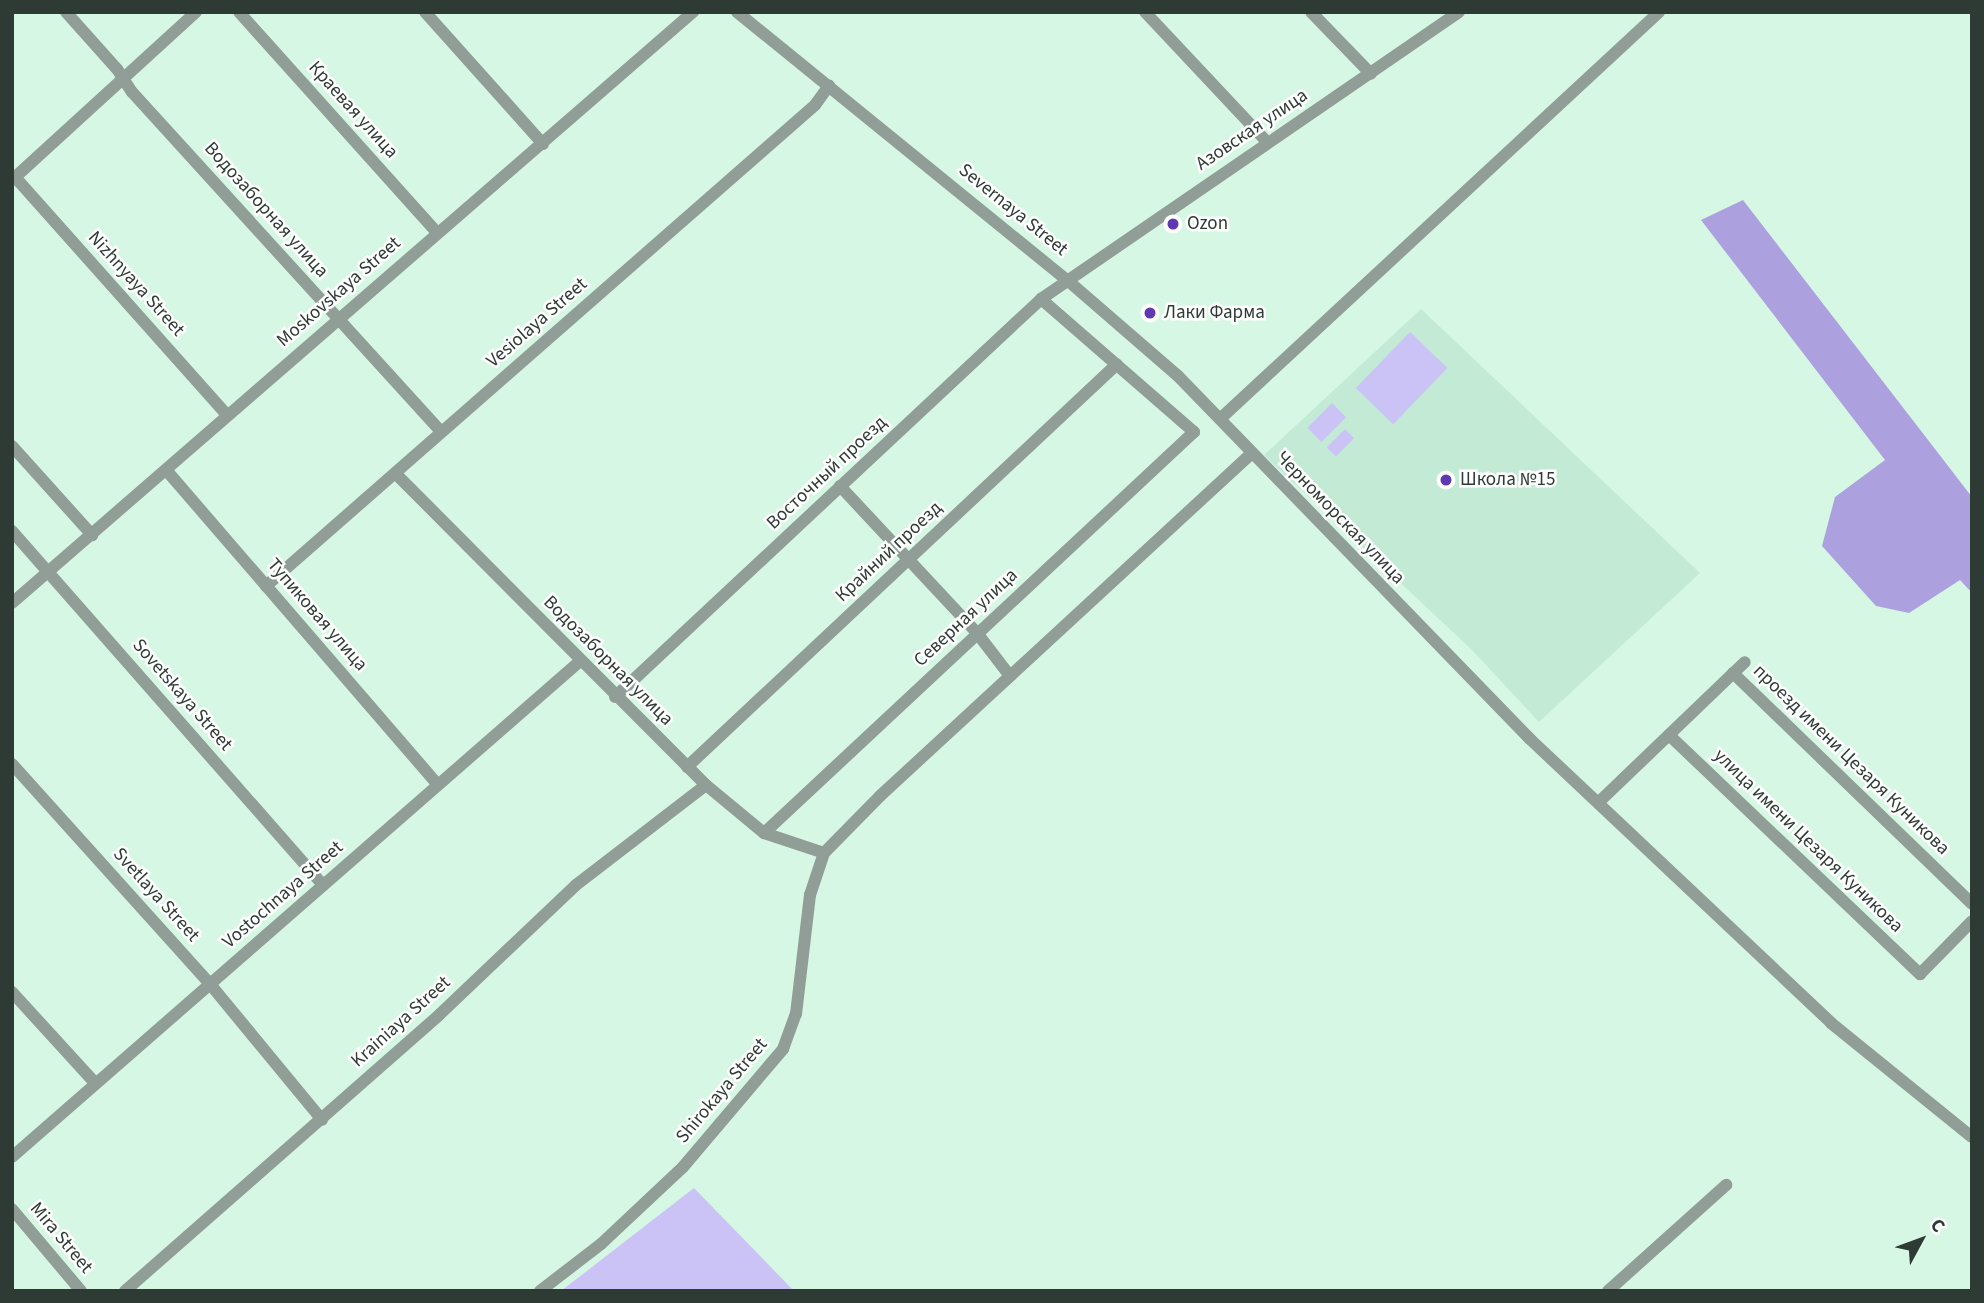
<!DOCTYPE html>
<html>
<head>
<meta charset="utf-8">
<style>
  body { margin:0 }
  #map { position:relative; width:1984px; height:1303px; overflow:hidden; background:#d6f7e4; font-family:"Source Sans 3",sans-serif }
  div>[style] { position:absolute }
  .built>* { inset:0; background:#c2ead5 }
  .green>* { inset:0; background:#cbc3f6; transform-origin:0 0 }
  .forest>* { inset:0; background:#aca1de }
  .minor>* { height:12px; margin:-6px; padding:0 6px; transform-origin:6px; border-radius:6px; background:#919e97 }
  .dots>* { width:19px; height:19px; translate:-50% -50%; box-sizing:border-box; border:4px solid #fff; border-radius:50% }
  span { translate:-50% -50%; white-space:nowrap; text-align:center; line-height:1.15; -webkit-text-stroke:5px #fff; paint-order:stroke }
  .street-label { font-size:19px; color:#2e3b34 }
  .poi-label { font-size:19px; color:#2e3b34 }
  .left { translate:0 -50%; text-align:left }
  .frame { position:absolute; inset:0; border:14px solid #2e3b34; pointer-events:none }
  .north { position:absolute; left:1886px; top:1205px; width:70px; height:70px; -webkit-text-stroke:5px #fff; paint-order:stroke; rotate:49deg; font-size:19px; font-weight:700; line-height:28px; text-align:center; color:#2e3b34 }
  .north::after { content:''; display:block; margin:auto; width:24px; height:32px; background:#2e3b34; clip-path:polygon(50% 0,100% 100%,50% 72%,0 100%) }
</style>
</head>
<body>
<div id="map">
  <div class="built">
    <div style="clip-path:polygon(1421px 309px,1700px 573px,1539px 722px,1472px 650px,1264px 455px)"></div>
  </div>
  <div class="green">
    <div style="left:1410px;top:332px;width:52px;height:78px;rotate:44deg"></div>
    <div style="left:1332px;top:403px;width:20px;height:35px;rotate:45deg"></div>
    <div style="left:1345px;top:429px;width:13px;height:26px;rotate:45deg"></div>
    <div style="clip-path:polygon(694px 1188px,794px 1291px,561px 1291px)"></div>
  </div>
  <div class="forest">
    <div style="clip-path:polygon(1743px 200px,1972px 497px,1972px 593px,1960px 580px,1909px 613px,1876px 606px,1822px 546px,1835px 497px,1885px 460px,1701px 220px)"></div>
  </div>
  <div class="minor">
    <div style="left:66px;top:12px;width:76px;rotate:48.2deg"></div>
    <div style="left:117px;top:69px;width:27px;rotate:57deg"></div>
    <div style="left:132px;top:92px;width:459px;rotate:47.7deg"></div>
    <div style="left:239px;top:12px;width:297px;rotate:48.1deg"></div>
    <div style="left:425px;top:12px;width:177px;rotate:48.2deg"></div>
    <div style="left:737px;top:12px;width:424px;rotate:39.1deg"></div>
    <div style="left:1066px;top:279px;width:148px;rotate:40.9deg"></div>
    <div style="left:1178px;top:376px;width:506px;rotate:45.88deg"></div>
    <div style="left:1530px;top:739px;width:414px;rotate:43.3deg"></div>
    <div style="left:1831px;top:1023px;width:181px;rotate:39deg"></div>
    <div style="left:1145px;top:12px;width:178px;rotate:46.8deg"></div>
    <div style="left:1311px;top:12px;width:86px;rotate:45.9deg"></div>
    <div style="left:15px;top:177px;width:319px;rotate:48.3deg"></div>
    <div style="left:12px;top:180px;width:249px;rotate:-42.4deg"></div>
    <div style="left:1220px;top:419px;width:599px;rotate:-42.83deg"></div>
    <div style="left:12px;top:446px;width:120px;rotate:48deg"></div>
    <div style="left:167px;top:471px;width:413px;rotate:49.2deg"></div>
    <div style="left:396px;top:474px;width:439px;rotate:45.1deg"></div>
    <div style="left:706px;top:785px;width:75px;rotate:39.6deg"></div>
    <div style="left:764px;top:833px;width:63px;rotate:18.4deg"></div>
    <div style="left:840px;top:486px;width:201px;rotate:47deg"></div>
    <div style="left:977px;top:633px;width:54px;rotate:52.5deg"></div>
    <div style="left:12px;top:531px;width:471px;rotate:48.7deg"></div>
    <div style="left:266px;top:586px;width:730px;rotate:-41.22deg"></div>
    <div style="left:815px;top:105px;width:24px;rotate:-54deg"></div>
    <div style="left:12px;top:603px;width:902px;rotate:-40.95deg"></div>
    <div style="left:1733px;top:673px;width:332px;rotate:44deg"></div>
    <div style="left:615px;top:697px;width:583px;rotate:-43.05deg"></div>
    <div style="left:1041px;top:299px;width:507px;rotate:-34.47deg"></div>
    <div style="left:1669px;top:735px;width:347px;rotate:43.6deg"></div>
    <div style="left:1920px;top:974px;width:74px;rotate:-45.5deg"></div>
    <div style="left:12px;top:764px;width:296px;rotate:48deg"></div>
    <div style="left:210px;top:984px;width:176px;rotate:50.5deg"></div>
    <div style="left:687px;top:767px;width:589px;rotate:-43.14deg"></div>
    <div style="left:1601px;top:800px;width:199px;rotate:-43.8deg"></div>
    <div style="left:764px;top:833px;width:588px;rotate:-43deg"></div>
    <div style="left:1194px;top:432px;width:203px;rotate:-139deg"></div>
    <div style="left:12px;top:992px;width:123px;rotate:47.6deg"></div>
    <div style="left:12px;top:1157px;width:753px;rotate:-41.12deg"></div>
    <div style="left:12px;top:1209px;width:107px;rotate:49.9deg"></div>
    <div style="left:125px;top:1291px;width:419px;rotate:-41.3deg"></div>
    <div style="left:440px;top:1014px;width:187px;rotate:-43.5deg"></div>
    <div style="left:576px;top:885px;width:164px;rotate:-37.6deg"></div>
    <div style="left:540px;top:1291px;width:77px;rotate:-37.6deg"></div>
    <div style="left:601px;top:1244px;width:112px;rotate:-43.2deg"></div>
    <div style="left:683px;top:1167px;width:155px;rotate:-49.7deg"></div>
    <div style="left:783px;top:1049px;width:37px;rotate:-70deg"></div>
    <div style="left:796px;top:1014px;width:120px;rotate:-83.3deg"></div>
    <div style="left:810px;top:895px;width:44px;rotate:-71.6deg"></div>
    <div style="left:824px;top:853px;width:80px;rotate:-45.5deg"></div>
    <div style="left:880px;top:796px;width:506px;rotate:-42.68deg"></div>
    <div style="left:1608px;top:1291px;width:159px;rotate:-41.9deg"></div>
  </div>
  <div class="dots">
    <div style="left:1173px;top:224px;background:#5f39b1"></div>
    <div style="left:1150px;top:313px;background:#5f39b1"></div>
    <div style="left:1446px;top:480px;background:#5f39b1"></div>
  </div>
  <div class="street-label">
    <span style="left:353px;top:110px;rotate:48deg">Краевая улица</span>
    <span style="left:1252px;top:130px;rotate:-34deg">Азовская улица</span>
    <span style="left:266px;top:210px;rotate:48deg">Водозаборная улица</span>
    <span style="left:1013px;top:210px;rotate:39deg">Severnaya Street</span>
    <span style="left:136px;top:284px;rotate:48deg">Nizhnyaya Street</span>
    <span style="left:339px;top:292px;rotate:-41deg">Moskovskaya Street</span>
    <span style="left:537px;top:323px;rotate:-41deg">Vesiolaya Street</span>
    <span style="left:827px;top:473px;rotate:-43deg">Восточный проезд</span>
    <span style="left:1340px;top:518px;rotate:46deg">Черноморская улица</span>
    <span style="left:889px;top:552px;rotate:-43deg">Крайний проезд</span>
    <span style="left:317px;top:615px;rotate:49deg">Тупиковая улица</span>
    <span style="left:966px;top:618px;rotate:-43deg">Северная улица</span>
    <span style="left:608px;top:661px;rotate:45deg">Водозаборная улица</span>
    <span style="left:182px;top:695px;rotate:49deg">Sovetskaya Street</span>
    <span style="left:1851px;top:760px;rotate:44deg">проезд имени Цезаря Куникова</span>
    <span style="left:1808px;top:841px;rotate:44deg">улица имени Цезаря Куникова</span>
    <span style="left:156px;top:895px;rotate:48deg">Svetlaya Street</span>
    <span style="left:283px;top:895px;rotate:-41deg">Vostochnaya Street</span>
    <span style="left:401px;top:1022px;rotate:-42deg">Krainiaya Street</span>
    <span style="left:722px;top:1091px;rotate:-50deg">Shirokaya Street</span>
    <span style="left:61px;top:1238px;rotate:50deg">Mira Street</span>
  </div>
  <div class="poi-label">
    <span class="left" style="left:1187px;top:224px">Ozon</span>
    <span class="left" style="left:1164px;top:313px">Лаки Фарма</span>
    <span class="left" style="left:1460px;top:480px">Школа №15</span>
  </div>
  <div class="frame"></div>
  <div class="north">С</div>
</div>
</body>
</html>
